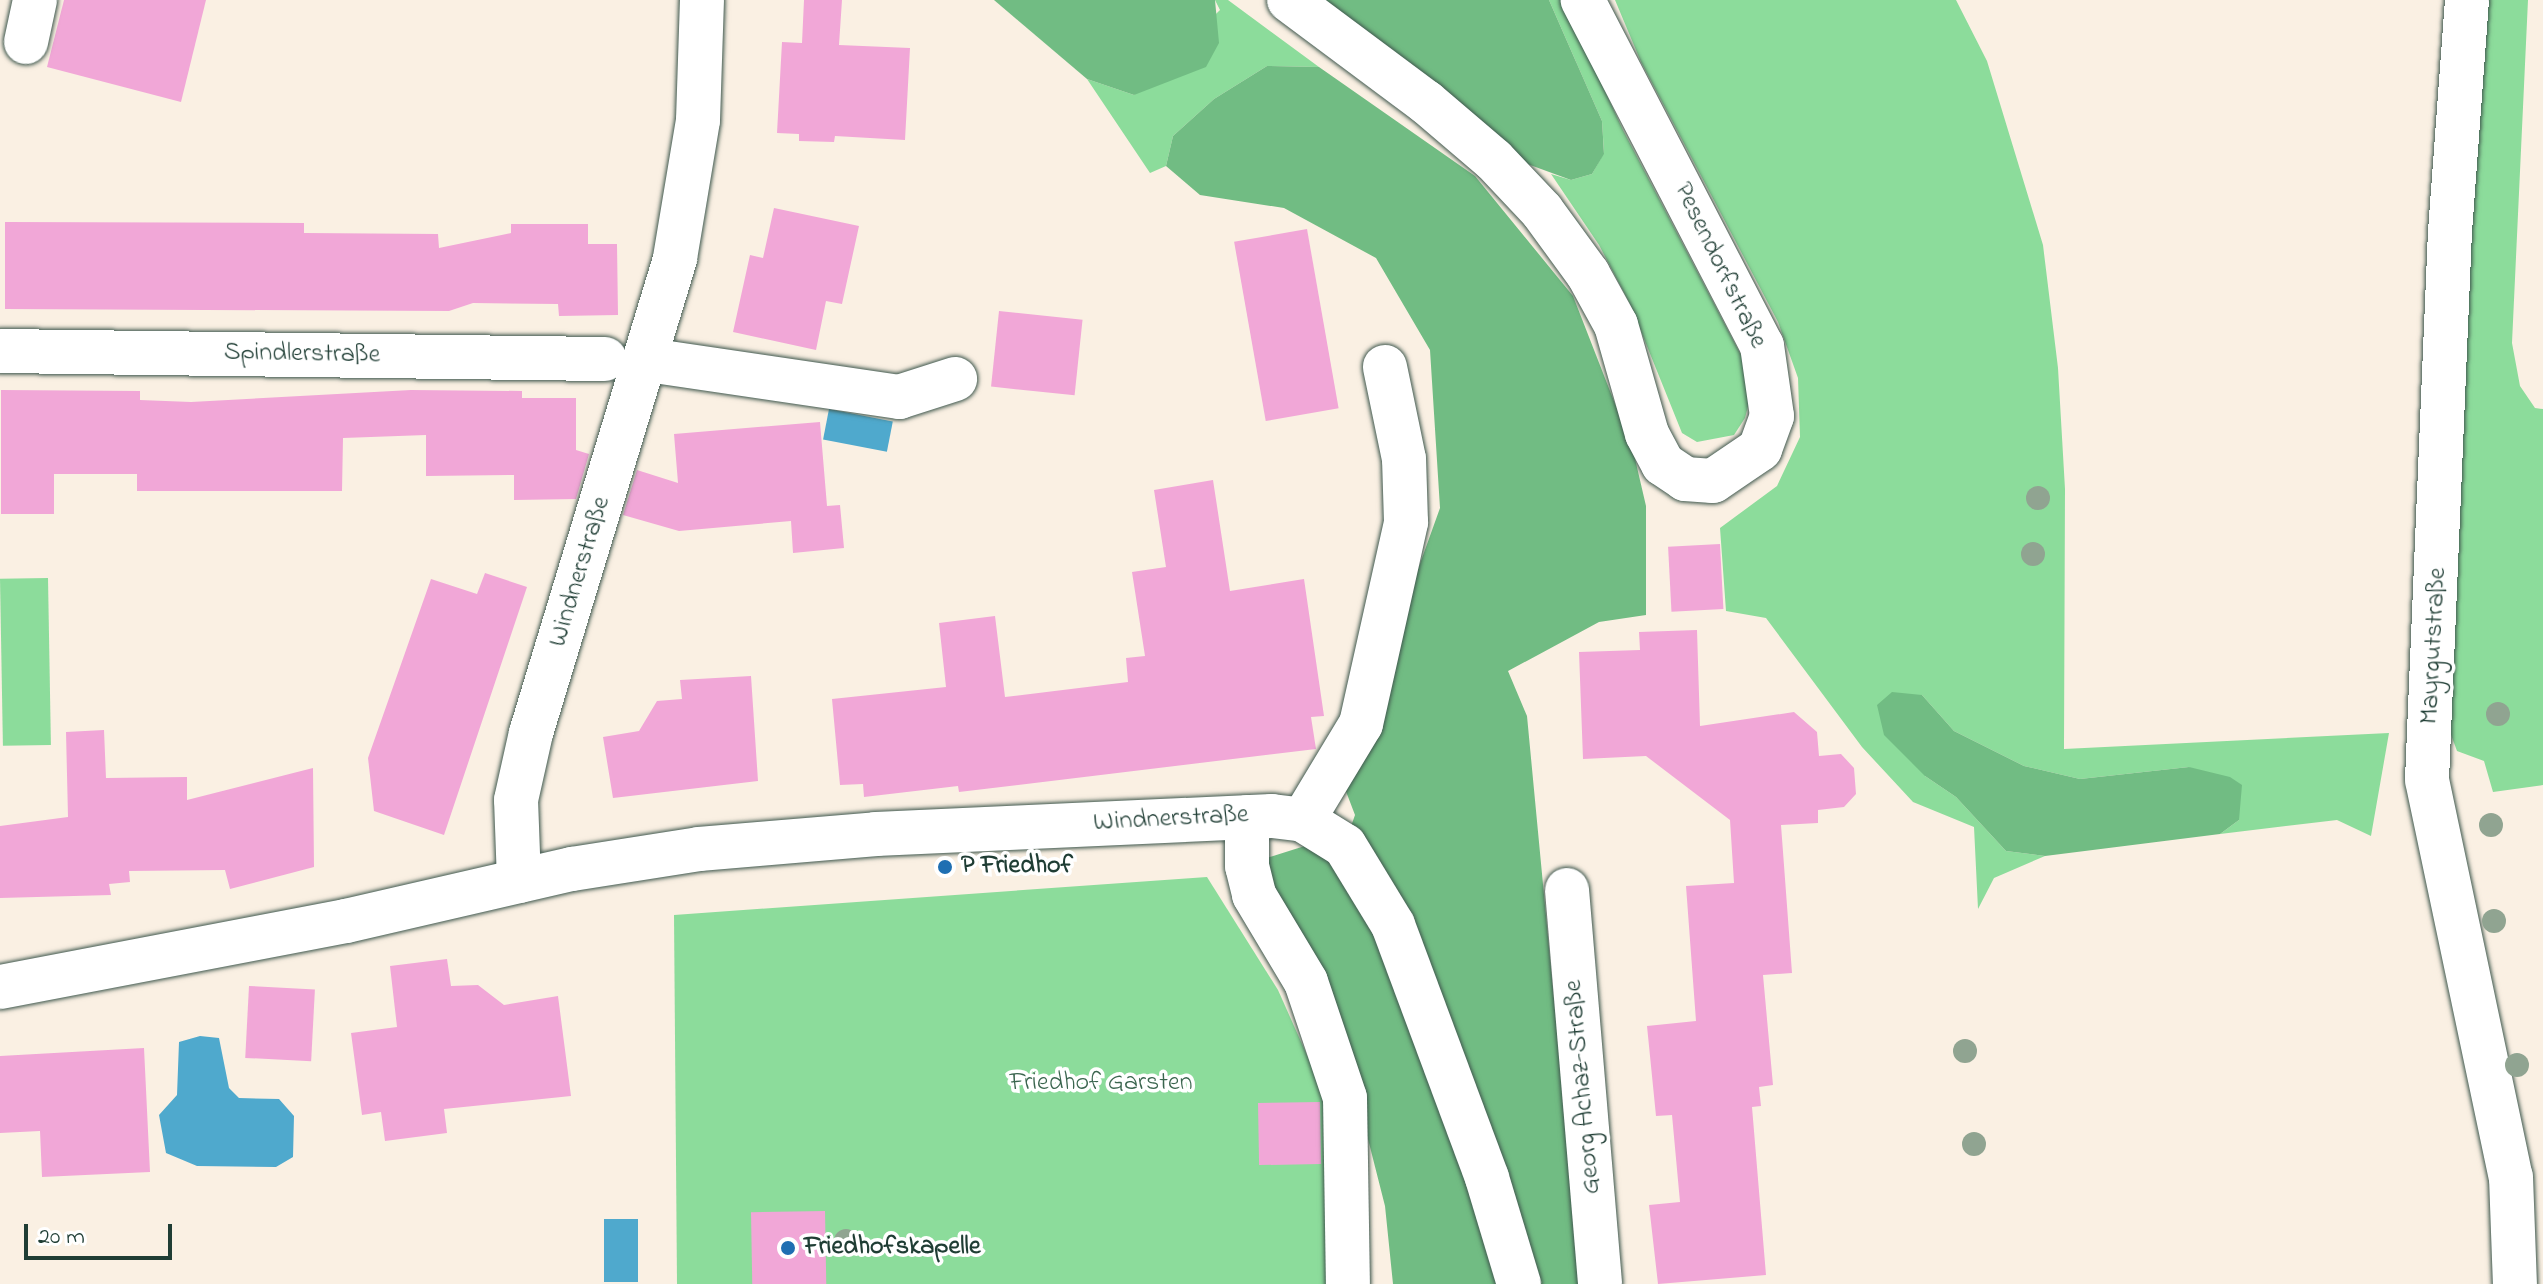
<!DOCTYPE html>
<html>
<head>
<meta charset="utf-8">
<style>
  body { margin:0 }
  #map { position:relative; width:2543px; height:1284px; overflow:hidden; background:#faf0e3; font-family:"Indie Flower",sans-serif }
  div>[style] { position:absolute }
  .green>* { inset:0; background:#8cdc9b; transform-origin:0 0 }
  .forest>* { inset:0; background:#71bc83 }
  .water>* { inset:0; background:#4fa9cd; transform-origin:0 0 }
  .building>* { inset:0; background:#f1a7d7; transform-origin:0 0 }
  .roads { filter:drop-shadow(0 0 2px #40584e) drop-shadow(0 0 2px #40584e) }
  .minor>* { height:44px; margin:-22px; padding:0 22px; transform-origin:22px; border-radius:22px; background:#fff }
  .trees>* { width:24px; height:24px; margin:-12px; border-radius:50%; background:#90a491 }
  .dots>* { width:22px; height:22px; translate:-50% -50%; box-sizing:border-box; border:4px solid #fff; border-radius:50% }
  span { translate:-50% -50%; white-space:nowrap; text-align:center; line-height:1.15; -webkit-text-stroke:7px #fff; paint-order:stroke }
  .street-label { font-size:26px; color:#1f3d34 }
  .poi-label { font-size:26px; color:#1f3d34; font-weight:700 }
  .left { translate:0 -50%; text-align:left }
  .park-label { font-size:26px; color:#3a654e }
  .scale { position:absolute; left:24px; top:1224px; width:148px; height:36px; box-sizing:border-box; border:4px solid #1f3d34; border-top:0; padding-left:10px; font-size:24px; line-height:28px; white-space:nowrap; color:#1f3d34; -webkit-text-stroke:6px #fff; paint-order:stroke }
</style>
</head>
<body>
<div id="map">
  <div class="green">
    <div style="clip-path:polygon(1215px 0,1228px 0,1319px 67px,1267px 66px,1214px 99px,1173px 136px,1166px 166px,1150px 173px,1087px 79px,1134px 95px,1220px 10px)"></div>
    <div style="clip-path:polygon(1549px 0,1563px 0,1623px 130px,1742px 357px,1752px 391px,1745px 418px,1734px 435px,1697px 442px,1682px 433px,1630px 304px,1599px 245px,1551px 174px,1571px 180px,1592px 174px,1604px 153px,1602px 121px)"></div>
    <div style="clip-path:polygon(1615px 0,1956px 0,1987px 61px,2043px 245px,2058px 368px,2065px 489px,2064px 749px,2389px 733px,2371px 836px,2337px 820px,2220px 834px,2239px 820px,2189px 767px,2080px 779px,2024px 766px,1954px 731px,1922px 695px,1925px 776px,1956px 797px,2006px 851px,2045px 856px,1994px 878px,1978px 909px,1974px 827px,1913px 802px,1862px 747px,1766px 618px,1726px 611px,1720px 528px,1777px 486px,1800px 437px,1798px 378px,1778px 322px,1641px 62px)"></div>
    <div style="clip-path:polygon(2483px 0,2528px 0,2512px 343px,2520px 386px,2535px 408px,2543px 409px,2543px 785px,2493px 792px,2484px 761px,2457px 751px,2450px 732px,2457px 418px)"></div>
    <div style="left:48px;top:578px;width:167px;height:48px;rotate:89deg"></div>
    <div style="clip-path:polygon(1207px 877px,1278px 990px,1327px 1100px,1327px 1284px,677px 1284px,674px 915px)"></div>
  </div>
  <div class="forest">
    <div style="clip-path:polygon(994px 0,1215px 0,1219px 43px,1206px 67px,1134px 95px,1087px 79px)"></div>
    <div style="clip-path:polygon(1314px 0,1549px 0,1602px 121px,1604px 154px,1592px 174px,1571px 180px,1522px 162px)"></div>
    <div style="clip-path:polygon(1267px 66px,1319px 67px,1475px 176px,1573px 296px,1633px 450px,1646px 506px,1646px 615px,1599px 622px,1508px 671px,1527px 716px,1581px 1284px,1393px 1284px,1385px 1206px,1336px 1013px,1251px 863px,1349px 832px,1355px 815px,1342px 781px,1440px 508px,1430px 350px,1376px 258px,1284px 208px,1200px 195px,1166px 166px,1173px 136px,1214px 99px)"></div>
    <div style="clip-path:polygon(1892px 692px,1922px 695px,1954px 731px,2024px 766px,2080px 779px,2189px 767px,2230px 777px,2242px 785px,2239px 820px,2220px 834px,2045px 856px,2006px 851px,1956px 797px,1925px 776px,1884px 735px,1877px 705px)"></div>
  </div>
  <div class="water">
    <div style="left:829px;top:409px;width:65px;height:31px;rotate:11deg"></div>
    <div style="clip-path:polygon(200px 1036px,219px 1038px,229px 1088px,239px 1098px,279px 1099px,294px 1116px,293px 1157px,276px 1167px,197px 1166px,166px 1153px,159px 1115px,177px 1095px,179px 1042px)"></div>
    <div style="left:604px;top:1219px;width:34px;height:63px"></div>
  </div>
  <div class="building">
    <div style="clip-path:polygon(64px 0,206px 0,181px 102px,47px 67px)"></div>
    <div style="clip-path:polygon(804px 0,842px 0,839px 45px,910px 48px,905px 140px,835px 136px,834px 142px,799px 141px,799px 134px,777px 133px,782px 42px,802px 43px)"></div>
    <div style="clip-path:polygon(774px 208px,859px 226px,842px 304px,826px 301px,816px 350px,733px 332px,750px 255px,763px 258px)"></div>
    <div style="clip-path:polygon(5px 222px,304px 223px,304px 233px,438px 234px,439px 248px,511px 233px,511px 224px,588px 224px,588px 244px,617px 244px,618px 315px,559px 316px,558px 304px,473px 303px,449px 311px,5px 309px)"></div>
    <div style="left:1307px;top:229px;width:182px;height:74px;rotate:80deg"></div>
    <div style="left:999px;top:311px;width:84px;height:76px;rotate:6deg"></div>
    <div style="clip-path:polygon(1px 390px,140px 391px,140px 400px,191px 402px,411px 390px,522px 391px,522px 398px,576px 398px,576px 450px,589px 454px,576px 499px,514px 500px,514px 475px,426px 476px,426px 435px,343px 438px,342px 491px,137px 491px,137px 474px,54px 474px,54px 514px,1px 514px)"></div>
    <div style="clip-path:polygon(820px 422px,827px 506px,840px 505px,844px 548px,793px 553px,791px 521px,679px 531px,623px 515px,637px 470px,678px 483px,674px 434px)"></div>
    <div style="clip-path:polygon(1213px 480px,1230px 591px,1304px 579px,1324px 716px,1311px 717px,1316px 749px,959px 792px,958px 786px,864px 797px,863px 784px,840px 785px,832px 699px,946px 687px,939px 623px,995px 616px,1005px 697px,1128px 682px,1126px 658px,1145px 656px,1132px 572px,1166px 567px,1154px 490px)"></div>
    <div style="left:1720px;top:544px;width:65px;height:52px;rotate:87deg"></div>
    <div style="clip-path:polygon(485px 573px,527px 587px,444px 835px,374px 811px,368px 758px,431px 579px,477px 594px)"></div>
    <div style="clip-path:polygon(1697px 630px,1700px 726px,1794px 712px,1817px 732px,1819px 756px,1841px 754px,1854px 768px,1856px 794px,1844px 807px,1818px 810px,1818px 823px,1781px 825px,1792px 973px,1763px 975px,1773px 1085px,1759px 1087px,1761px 1106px,1752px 1107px,1766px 1275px,1658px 1284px,1649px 1205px,1680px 1202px,1672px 1115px,1656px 1116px,1647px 1026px,1696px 1021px,1686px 886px,1734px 883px,1730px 820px,1646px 756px,1583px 759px,1579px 652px,1640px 650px,1639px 632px)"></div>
    <div style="clip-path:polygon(751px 676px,758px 781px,613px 798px,603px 737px,639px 731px,657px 701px,682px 699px,680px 680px)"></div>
    <div style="clip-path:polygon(104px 730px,106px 778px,187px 777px,187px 800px,313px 768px,314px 867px,230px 889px,225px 870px,129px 871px,130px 882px,109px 884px,111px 895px,0 898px,0 826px,68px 817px,66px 732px)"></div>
    <div style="clip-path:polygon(447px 959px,451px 986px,478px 985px,504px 1005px,558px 996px,571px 1096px,444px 1109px,447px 1133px,385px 1141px,381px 1112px,362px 1115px,351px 1033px,397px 1027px,390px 966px)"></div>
    <div style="left:249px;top:986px;width:66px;height:72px;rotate:3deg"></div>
    <div style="clip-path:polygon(144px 1048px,150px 1172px,42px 1177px,40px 1131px,0 1133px,0 1056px)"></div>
    <div style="left:1320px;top:1102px;width:62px;height:62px;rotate:89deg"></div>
    <div style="left:825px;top:1211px;width:73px;height:74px;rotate:89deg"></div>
  </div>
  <div class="roads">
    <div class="minor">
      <div style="left:1289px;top:0;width:171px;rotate:36.7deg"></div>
      <div style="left:1426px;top:102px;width:89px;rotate:40.5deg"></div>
      <div style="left:1494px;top:160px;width:70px;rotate:46.7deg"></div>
      <div style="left:1542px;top:211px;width:78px;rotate:53.9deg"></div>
      <div style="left:1588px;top:274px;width:58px;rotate:61.2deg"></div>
      <div style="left:1616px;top:325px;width:113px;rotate:74.1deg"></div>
      <div style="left:1647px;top:434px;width:34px;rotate:62deg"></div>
      <div style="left:1663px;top:464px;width:27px;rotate:34deg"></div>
      <div style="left:1685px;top:479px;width:28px;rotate:4deg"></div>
      <div style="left:1713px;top:481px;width:57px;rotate:-34.2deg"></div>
      <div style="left:1760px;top:449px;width:35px;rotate:-70deg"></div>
      <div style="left:1772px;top:416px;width:71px;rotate:-98.1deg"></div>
      <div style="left:1762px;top:346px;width:390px;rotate:-117.4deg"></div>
      <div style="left:2467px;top:0;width:232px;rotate:94.2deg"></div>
      <div style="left:2450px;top:231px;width:549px;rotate:92.4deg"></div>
      <div style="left:2427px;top:780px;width:406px;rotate:78.1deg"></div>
      <div style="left:2511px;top:1177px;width:107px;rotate:87.9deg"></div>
      <div style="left:26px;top:42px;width:43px;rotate:-77.9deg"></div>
      <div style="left:0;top:351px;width:605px;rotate:0.76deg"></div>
      <div style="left:648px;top:360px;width:254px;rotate:8.4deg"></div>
      <div style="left:899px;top:397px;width:59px;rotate:-17.8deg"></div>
      <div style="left:1247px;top:817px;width:49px;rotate:90deg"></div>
      <div style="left:1247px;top:866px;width:30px;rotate:76deg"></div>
      <div style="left:1254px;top:895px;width:101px;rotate:59.1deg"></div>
      <div style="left:1306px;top:982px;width:122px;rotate:71.4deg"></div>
      <div style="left:1345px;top:1098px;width:186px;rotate:89.1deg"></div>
      <div style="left:1303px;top:820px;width:112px;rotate:-58.9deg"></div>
      <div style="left:1361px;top:724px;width:207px;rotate:-77.4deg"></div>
      <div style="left:1406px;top:522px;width:63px;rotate:-91.8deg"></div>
      <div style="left:1404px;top:459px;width:94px;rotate:-101.7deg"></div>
      <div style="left:519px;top:881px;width:81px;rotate:-92.1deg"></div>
      <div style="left:516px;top:800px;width:69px;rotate:-77.4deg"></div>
      <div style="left:531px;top:733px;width:496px;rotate:-73.1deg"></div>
      <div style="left:675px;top:258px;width:140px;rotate:-80.5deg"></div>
      <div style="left:698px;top:120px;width:120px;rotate:-88.1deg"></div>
      <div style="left:1567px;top:890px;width:395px;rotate:85.2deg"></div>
      <div style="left:0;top:987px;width:352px;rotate:-10.8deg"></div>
      <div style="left:346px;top:921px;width:232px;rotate:-13deg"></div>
      <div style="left:572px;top:869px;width:129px;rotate:-8.9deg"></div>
      <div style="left:699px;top:849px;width:178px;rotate:-4.8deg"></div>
      <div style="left:876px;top:834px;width:396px;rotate:-2.6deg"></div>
      <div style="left:1272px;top:816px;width:31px;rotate:7deg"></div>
      <div style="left:1303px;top:820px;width:49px;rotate:31.8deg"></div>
      <div style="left:1345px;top:846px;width:92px;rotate:58.7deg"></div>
      <div style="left:1393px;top:925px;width:270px;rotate:69.6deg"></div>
      <div style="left:1487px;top:1178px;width:111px;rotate:73.2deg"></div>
    </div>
  </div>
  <div class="trees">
    <div style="left:2038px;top:498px"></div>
    <div style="left:2033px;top:554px"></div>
    <div style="left:2498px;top:714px"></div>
    <div style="left:2491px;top:825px"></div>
    <div style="left:2494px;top:921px"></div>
    <div style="left:1965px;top:1051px"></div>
    <div style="left:2517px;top:1065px"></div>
    <div style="left:1974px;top:1144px"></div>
    <div style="left:846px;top:1241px"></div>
  </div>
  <div class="dots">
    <div style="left:945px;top:867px;background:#1f6fb2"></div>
    <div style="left:788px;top:1248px;background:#1f6fb2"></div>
  </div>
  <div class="street-label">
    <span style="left:1719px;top:266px;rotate:64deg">Pesendorfstraße</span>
    <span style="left:302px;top:355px;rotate:1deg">Spindlerstraße</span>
    <span style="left:581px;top:572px;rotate:-73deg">Windnerstraße</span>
    <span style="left:2435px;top:646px;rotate:-87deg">Mayrgutstraße</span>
    <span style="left:1171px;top:820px;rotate:-3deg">Windnerstraße</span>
    <span style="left:1584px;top:1087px;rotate:-95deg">Georg Achaz-Straße</span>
  </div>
  <div class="poi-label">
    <span class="left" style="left:961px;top:867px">P Friedhof</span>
    <span class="left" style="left:804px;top:1248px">Friedhofskapelle</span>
  </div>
  <div class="park-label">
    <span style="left:1101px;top:1084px">Friedhof Garsten</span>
  </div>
  <div class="scale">20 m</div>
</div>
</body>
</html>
